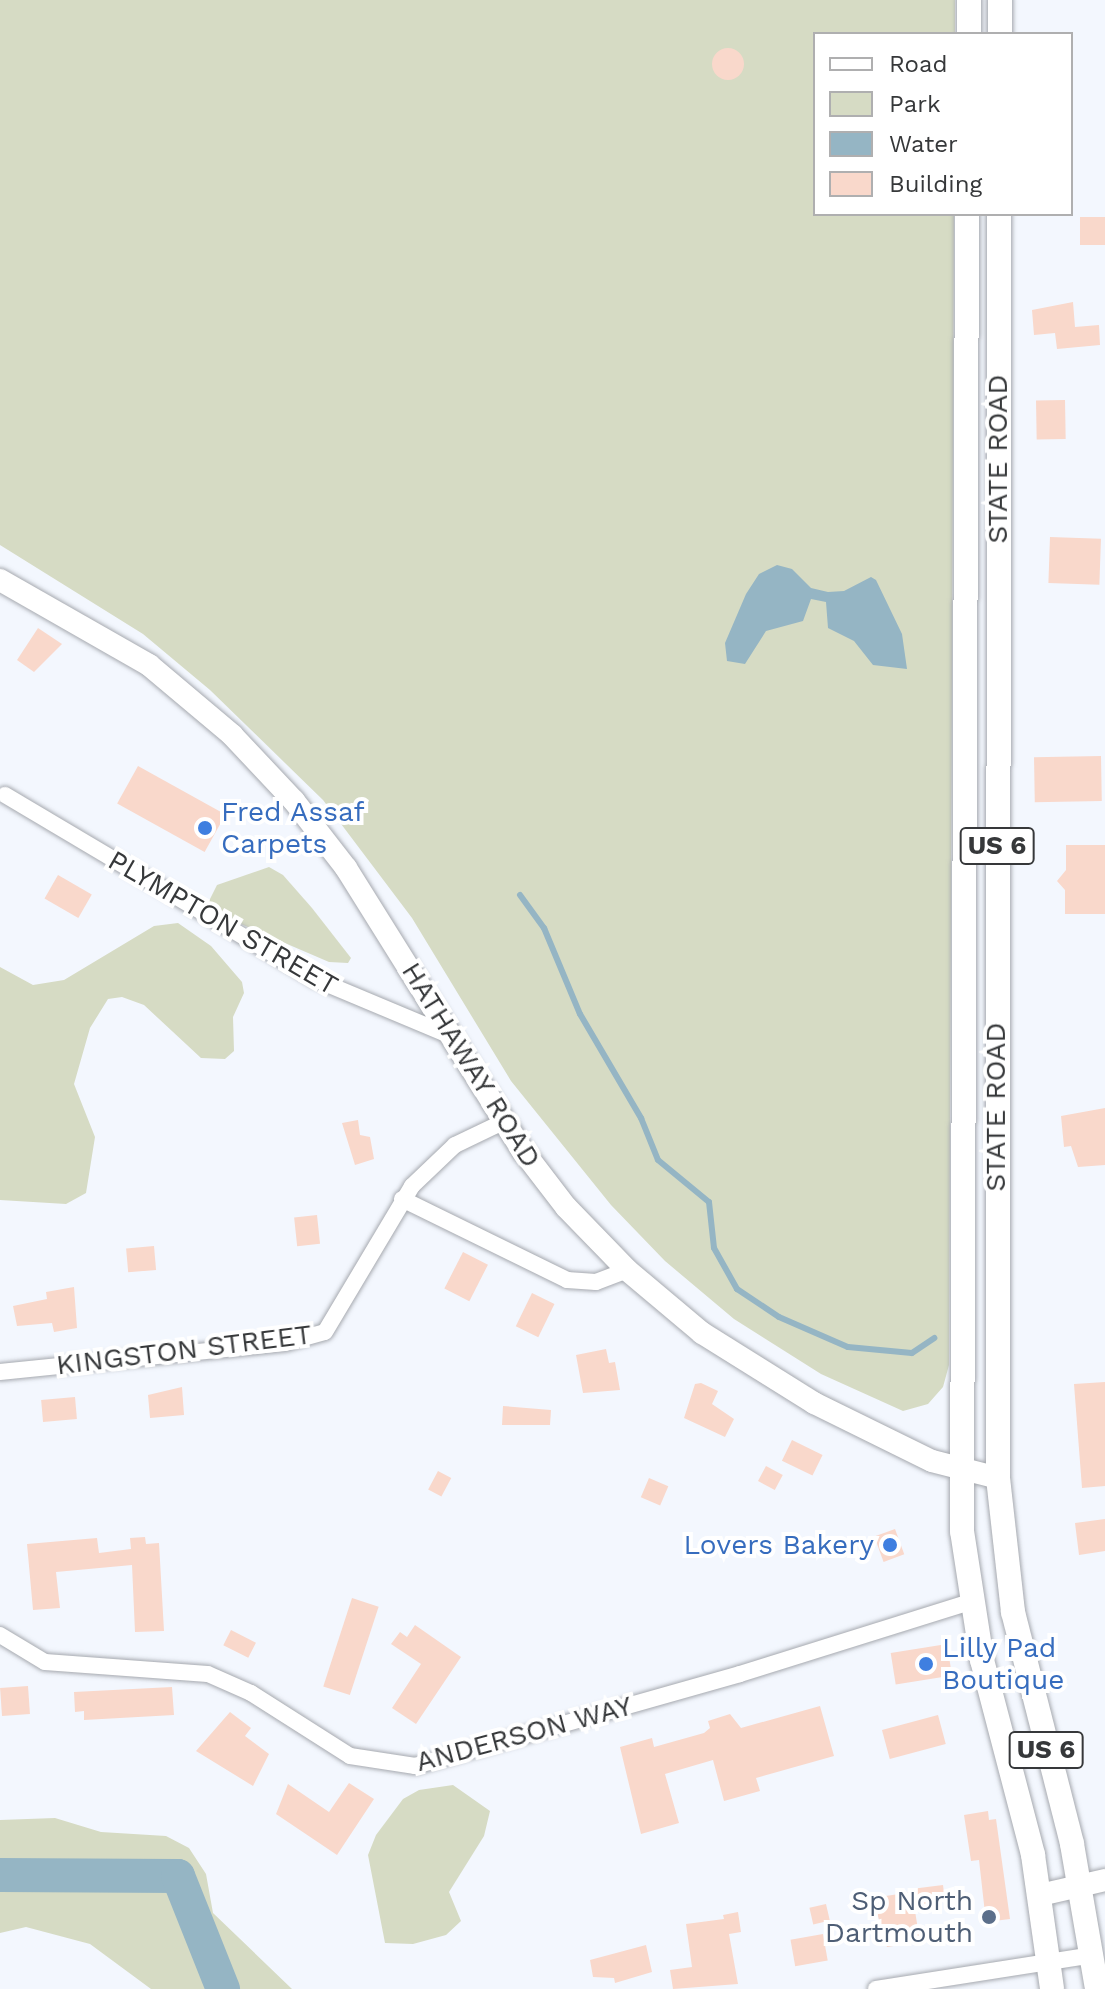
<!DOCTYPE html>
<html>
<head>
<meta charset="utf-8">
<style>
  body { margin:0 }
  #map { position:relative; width:1105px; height:1989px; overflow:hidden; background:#f3f7fe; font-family:"Work Sans",sans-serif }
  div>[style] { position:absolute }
  .green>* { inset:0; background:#d6dbc4 }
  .water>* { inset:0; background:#95b5c4 }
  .stream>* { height:6px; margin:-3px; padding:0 3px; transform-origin:3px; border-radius:3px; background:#95b5c4 }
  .river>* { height:34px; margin:-17px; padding:0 17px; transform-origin:17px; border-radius:17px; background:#95b5c4 }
  .building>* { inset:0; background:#f9d8cb; transform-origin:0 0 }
  .round { border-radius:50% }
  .roads { filter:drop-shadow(0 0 2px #a6a9af) drop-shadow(0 0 2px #a6a9af) }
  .street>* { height:16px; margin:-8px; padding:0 8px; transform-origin:8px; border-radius:8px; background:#fff }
  .secondary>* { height:22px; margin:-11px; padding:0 11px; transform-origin:11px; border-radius:11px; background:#fff }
  .primary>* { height:24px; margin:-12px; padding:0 12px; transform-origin:12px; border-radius:12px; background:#fff }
  .dots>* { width:22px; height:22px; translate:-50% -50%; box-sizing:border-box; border:4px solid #fff; border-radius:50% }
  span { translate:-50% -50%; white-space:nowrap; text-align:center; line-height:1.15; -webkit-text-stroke:8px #fff; paint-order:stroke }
  .shield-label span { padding:2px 6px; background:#fff; border:2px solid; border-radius:6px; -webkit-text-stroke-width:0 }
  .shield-label { font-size:26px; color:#36383a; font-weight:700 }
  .street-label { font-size:28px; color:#36383a }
  .shop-label { font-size:28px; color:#366cbe }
  .left { translate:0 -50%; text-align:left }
  .right { translate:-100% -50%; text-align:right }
  .service-label { font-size:28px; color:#4e5e75 }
  .legend { position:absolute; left:813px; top:32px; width:260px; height:184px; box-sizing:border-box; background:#fff; border:2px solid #afafb0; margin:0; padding:10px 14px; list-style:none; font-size:24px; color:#36383a }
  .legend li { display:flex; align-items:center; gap:16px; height:40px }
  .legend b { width:40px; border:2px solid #afafb0 }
</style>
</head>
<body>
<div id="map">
  <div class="green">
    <div style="clip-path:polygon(0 0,955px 0,955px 34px,815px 34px,815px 214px,954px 214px,949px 1365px,943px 1387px,928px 1404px,903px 1411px,821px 1374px,734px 1319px,665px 1261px,611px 1205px,511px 1081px,412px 918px,323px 800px,210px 690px,143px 634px,0 545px)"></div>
    <div style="clip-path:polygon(269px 867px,283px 875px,312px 908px,351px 958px,348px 963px,329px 962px,222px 916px,209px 901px,217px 885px)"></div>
    <div style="clip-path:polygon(178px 923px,211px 946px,242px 982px,244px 993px,233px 1017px,234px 1051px,225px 1059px,201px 1058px,144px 1005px,122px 997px,108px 999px,90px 1028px,74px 1084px,95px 1137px,86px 1193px,66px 1204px,0 1200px,0 967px,33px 985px,64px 980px,154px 926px)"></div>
    <div style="clip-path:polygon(453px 1785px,490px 1811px,484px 1836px,449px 1892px,461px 1921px,446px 1935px,413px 1944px,385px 1943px,368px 1855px,376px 1835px,403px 1799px,419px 1790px)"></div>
    <div style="clip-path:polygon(55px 1818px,101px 1832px,166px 1836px,189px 1848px,206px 1874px,213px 1913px,292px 1989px,151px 1989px,90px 1944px,26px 1927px,0 1933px,0 1820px)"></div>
  </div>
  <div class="water">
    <div style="clip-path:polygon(777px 565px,792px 569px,811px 588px,828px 592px,844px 591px,871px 577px,876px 580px,902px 634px,907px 669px,873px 665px,854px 641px,828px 628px,826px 602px,811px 599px,803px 621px,766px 631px,745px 664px,727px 661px,725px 643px,746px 594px,759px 574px)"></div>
  </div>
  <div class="stream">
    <div style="left:520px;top:895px;width:41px;rotate:54deg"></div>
    <div style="left:544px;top:928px;width:93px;rotate:67.3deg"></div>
    <div style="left:580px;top:1014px;width:121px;rotate:59.6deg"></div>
    <div style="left:641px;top:1118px;width:45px;rotate:68deg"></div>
    <div style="left:658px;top:1160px;width:66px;rotate:39.5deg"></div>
    <div style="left:709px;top:1202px;width:46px;rotate:83.8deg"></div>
    <div style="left:714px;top:1248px;width:47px;rotate:60.7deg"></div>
    <div style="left:737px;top:1289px;width:50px;rotate:33.7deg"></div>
    <div style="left:779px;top:1317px;width:75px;rotate:23.5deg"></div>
    <div style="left:848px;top:1347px;width:64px;rotate:5.4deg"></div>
    <div style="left:912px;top:1353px;width:27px;rotate:-34deg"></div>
  </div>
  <div class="river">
    <div style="left:0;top:1875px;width:178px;rotate:0.3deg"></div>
    <div style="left:178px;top:1876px;width:122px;rotate:68.3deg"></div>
  </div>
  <div class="building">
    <div class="round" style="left:712px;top:48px;width:32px;height:32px"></div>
    <div style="left:1105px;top:217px;width:28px;height:25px;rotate:90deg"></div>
    <div style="clip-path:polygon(1073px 302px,1075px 327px,1099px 325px,1100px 345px,1057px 349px,1055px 333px,1034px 335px,1032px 310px)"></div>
    <div style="left:1065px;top:400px;width:39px;height:29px;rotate:89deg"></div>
    <div style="left:1050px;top:537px;width:51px;height:46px;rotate:2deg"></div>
    <div style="clip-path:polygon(38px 628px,62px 644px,34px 672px,17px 660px)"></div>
    <div style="left:1101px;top:756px;width:45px;height:67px;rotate:89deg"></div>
    <div style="left:138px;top:766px;width:100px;height:43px;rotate:29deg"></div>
    <div style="clip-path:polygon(1066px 845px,1105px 845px,1105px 914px,1065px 914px,1065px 890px,1057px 881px,1066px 870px)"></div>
    <div style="left:58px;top:875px;width:39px;height:27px;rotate:30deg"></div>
    <div style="clip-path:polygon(1105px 1108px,1105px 1165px,1078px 1167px,1071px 1146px,1064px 1147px,1061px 1116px)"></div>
    <div style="clip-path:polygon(358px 1120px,360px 1135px,370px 1137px,374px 1159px,355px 1165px,342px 1123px)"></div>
    <div style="left:317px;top:1215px;width:29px;height:23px;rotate:84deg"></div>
    <div style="left:154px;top:1246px;width:24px;height:28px;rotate:85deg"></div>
    <div style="left:463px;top:1252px;width:28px;height:41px;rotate:27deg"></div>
    <div style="clip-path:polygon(74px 1287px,77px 1328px,54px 1332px,52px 1323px,17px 1326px,13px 1306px,47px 1299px,46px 1292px)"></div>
    <div style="left:532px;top:1293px;width:25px;height:37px;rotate:26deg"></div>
    <div style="clip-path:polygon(606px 1349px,609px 1363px,615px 1362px,620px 1390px,583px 1393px,576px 1355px)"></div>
    <div style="clip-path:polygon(1105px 1382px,1105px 1486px,1082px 1488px,1074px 1384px)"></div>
    <div style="clip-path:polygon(701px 1383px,718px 1391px,712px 1404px,734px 1419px,725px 1437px,684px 1418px,695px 1384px)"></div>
    <div style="clip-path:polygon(182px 1387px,184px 1415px,150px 1418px,148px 1395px)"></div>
    <div style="left:75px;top:1397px;width:22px;height:34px;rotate:85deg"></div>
    <div style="clip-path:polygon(503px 1406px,551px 1410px,550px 1425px,502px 1425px)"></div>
    <div style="left:792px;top:1440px;width:34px;height:23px;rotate:26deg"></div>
    <div style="left:766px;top:1466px;width:19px;height:17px;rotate:28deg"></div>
    <div style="left:438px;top:1471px;width:15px;height:21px;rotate:28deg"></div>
    <div style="left:649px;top:1478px;width:21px;height:21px;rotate:23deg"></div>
    <div style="clip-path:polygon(1105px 1519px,1105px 1551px,1079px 1555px,1075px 1523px)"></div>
    <div style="left:895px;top:1529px;width:27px;height:22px;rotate:70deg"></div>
    <div style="clip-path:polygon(145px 1537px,146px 1544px,159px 1543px,164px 1631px,135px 1632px,132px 1565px,56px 1572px,60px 1608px,33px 1610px,27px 1544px,97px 1538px,99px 1553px,131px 1549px,130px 1538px)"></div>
    <div style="left:352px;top:1598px;width:28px;height:93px;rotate:18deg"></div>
    <div style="clip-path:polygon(415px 1625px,461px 1657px,416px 1724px,392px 1708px,421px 1664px,391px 1644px,400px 1632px,407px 1637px)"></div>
    <div style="left:231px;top:1630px;width:28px;height:17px;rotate:27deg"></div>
    <div style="left:947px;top:1644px;width:32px;height:57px;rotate:81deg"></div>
    <div style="left:28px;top:1686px;width:28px;height:28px;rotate:86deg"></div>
    <div style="clip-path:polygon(172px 1687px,174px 1715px,84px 1720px,84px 1711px,75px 1712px,74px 1692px)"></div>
    <div style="clip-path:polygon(820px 1706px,834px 1756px,756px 1778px,760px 1791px,724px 1801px,713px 1760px,665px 1774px,679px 1823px,641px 1834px,620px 1747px,652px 1738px,654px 1747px,704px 1733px,710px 1728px,708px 1721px,730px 1714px,741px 1728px)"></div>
    <div style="clip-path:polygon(230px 1712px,251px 1728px,245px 1736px,269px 1754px,253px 1786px,196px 1751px)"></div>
    <div style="left:938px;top:1715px;width:30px;height:58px;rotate:75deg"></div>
    <div style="clip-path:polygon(349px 1783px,374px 1799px,337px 1855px,276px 1814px,288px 1784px,329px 1812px)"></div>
    <div style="clip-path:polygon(988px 1811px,989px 1820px,996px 1819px,1010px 1919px,986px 1922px,979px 1860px,971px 1861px,964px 1815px)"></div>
    <div style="left:943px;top:1885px;width:17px;height:28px;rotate:83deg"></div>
    <div style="clip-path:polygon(912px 1892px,919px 1936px,912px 1937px,913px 1943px,887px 1947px,875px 1906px,880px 1905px,879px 1897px)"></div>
    <div style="left:826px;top:1904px;width:17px;height:17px;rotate:77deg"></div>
    <div style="clip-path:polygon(738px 1912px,741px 1932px,729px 1934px,738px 1984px,673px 1989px,670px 1970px,692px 1967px,686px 1924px,724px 1919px,723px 1915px)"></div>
    <div style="left:823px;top:1934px;width:27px;height:33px;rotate:80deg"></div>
    <div style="clip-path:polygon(646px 1945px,652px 1972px,615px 1983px,614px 1978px,593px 1977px,590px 1960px)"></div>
  </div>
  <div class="roads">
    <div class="street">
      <div style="left:5px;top:795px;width:360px;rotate:30.7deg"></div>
      <div style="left:315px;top:979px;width:145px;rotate:22.7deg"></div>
      <div style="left:402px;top:1199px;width:184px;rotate:26.1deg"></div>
      <div style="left:567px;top:1280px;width:29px;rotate:4deg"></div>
      <div style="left:596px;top:1282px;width:33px;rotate:-21deg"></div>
      <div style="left:0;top:1372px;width:286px;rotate:-5.8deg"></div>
      <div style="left:285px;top:1343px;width:41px;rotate:-15.4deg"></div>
      <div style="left:325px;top:1332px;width:170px;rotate:-59.2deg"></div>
      <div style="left:412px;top:1186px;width:59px;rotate:-43.6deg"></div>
      <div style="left:455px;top:1145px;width:53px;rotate:-25.6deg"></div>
      <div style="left:0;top:1635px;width:52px;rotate:31deg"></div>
      <div style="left:45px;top:1662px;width:163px;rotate:4.2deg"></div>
      <div style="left:208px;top:1674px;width:47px;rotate:23.8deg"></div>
      <div style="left:251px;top:1693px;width:117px;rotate:32.5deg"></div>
      <div style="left:350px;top:1756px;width:66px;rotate:8.7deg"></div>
      <div style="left:415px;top:1766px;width:338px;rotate:-15.8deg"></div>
      <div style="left:740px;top:1674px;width:241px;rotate:-17.4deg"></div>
      <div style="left:876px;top:1989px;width:220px;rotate:-8.9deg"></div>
    </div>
    <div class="secondary">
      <div style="left:0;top:580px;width:172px;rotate:29.7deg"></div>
      <div style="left:149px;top:665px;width:109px;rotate:40.1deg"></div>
      <div style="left:232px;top:735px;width:91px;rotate:46.8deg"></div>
      <div style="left:294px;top:801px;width:85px;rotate:52.2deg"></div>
      <div style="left:346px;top:868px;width:334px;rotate:58deg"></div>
      <div style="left:523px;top:1151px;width:71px;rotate:52.5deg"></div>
      <div style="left:566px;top:1207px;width:88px;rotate:45.9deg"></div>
      <div style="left:627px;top:1270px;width:98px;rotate:40deg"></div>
      <div style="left:702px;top:1333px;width:132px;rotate:32deg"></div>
      <div style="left:814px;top:1403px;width:131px;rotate:26.2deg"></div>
      <div style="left:932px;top:1461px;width:68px;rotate:14.4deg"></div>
      <div style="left:1040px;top:1895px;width:67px;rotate:-13deg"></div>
    </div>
    <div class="primary">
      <div style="left:969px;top:34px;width:34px;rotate:-90deg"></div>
      <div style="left:1000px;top:34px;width:34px;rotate:-90deg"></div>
      <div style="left:967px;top:214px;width:1317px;rotate:90.22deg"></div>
      <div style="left:962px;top:1531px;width:131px;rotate:81.2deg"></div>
      <div style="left:982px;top:1660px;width:202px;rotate:75.3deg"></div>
      <div style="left:1033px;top:1855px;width:135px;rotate:81.9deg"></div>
      <div style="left:999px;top:214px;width:1264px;rotate:90.05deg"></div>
      <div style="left:998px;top:1478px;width:135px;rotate:83.6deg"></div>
      <div style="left:1013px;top:1612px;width:239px;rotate:75.7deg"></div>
      <div style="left:1072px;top:1844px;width:147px;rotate:80.2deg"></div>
    </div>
  </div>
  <div class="dots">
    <div style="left:205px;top:828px;background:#3f7fe0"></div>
    <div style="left:890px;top:1545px;background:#3f7fe0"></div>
    <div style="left:926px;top:1664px;background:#3f7fe0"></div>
    <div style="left:989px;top:1917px;background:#5c6f8a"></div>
  </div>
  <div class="shield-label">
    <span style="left:997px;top:846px">US 6</span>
    <span style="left:1046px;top:1750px">US 6</span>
  </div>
  <div class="street-label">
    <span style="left:998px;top:459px;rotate:-90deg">STATE ROAD</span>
    <span style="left:223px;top:923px;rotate:30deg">PLYMPTON STREET</span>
    <span style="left:471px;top:1065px;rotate:58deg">HATHAWAY ROAD</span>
    <span style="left:996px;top:1107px;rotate:-90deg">STATE ROAD</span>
    <span style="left:184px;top:1350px;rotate:-7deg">KINGSTON STREET</span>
    <span style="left:524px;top:1734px;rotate:-15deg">ANDERSON WAY</span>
  </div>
  <div class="shop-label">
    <span class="left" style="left:221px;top:828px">Fred Assaf<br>Carpets</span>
    <span class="right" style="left:874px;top:1545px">Lovers Bakery</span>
    <span class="left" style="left:942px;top:1664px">Lilly Pad<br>Boutique</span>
  </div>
  <div class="service-label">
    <span class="right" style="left:973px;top:1917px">Sp North<br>Dartmouth</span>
  </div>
  <ul class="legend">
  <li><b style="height:10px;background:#fff"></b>Road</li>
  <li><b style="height:22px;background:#d6dbc4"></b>Park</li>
  <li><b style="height:22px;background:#95b5c4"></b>Water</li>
  <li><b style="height:22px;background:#f9d8cb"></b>Building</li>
  </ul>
</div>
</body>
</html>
